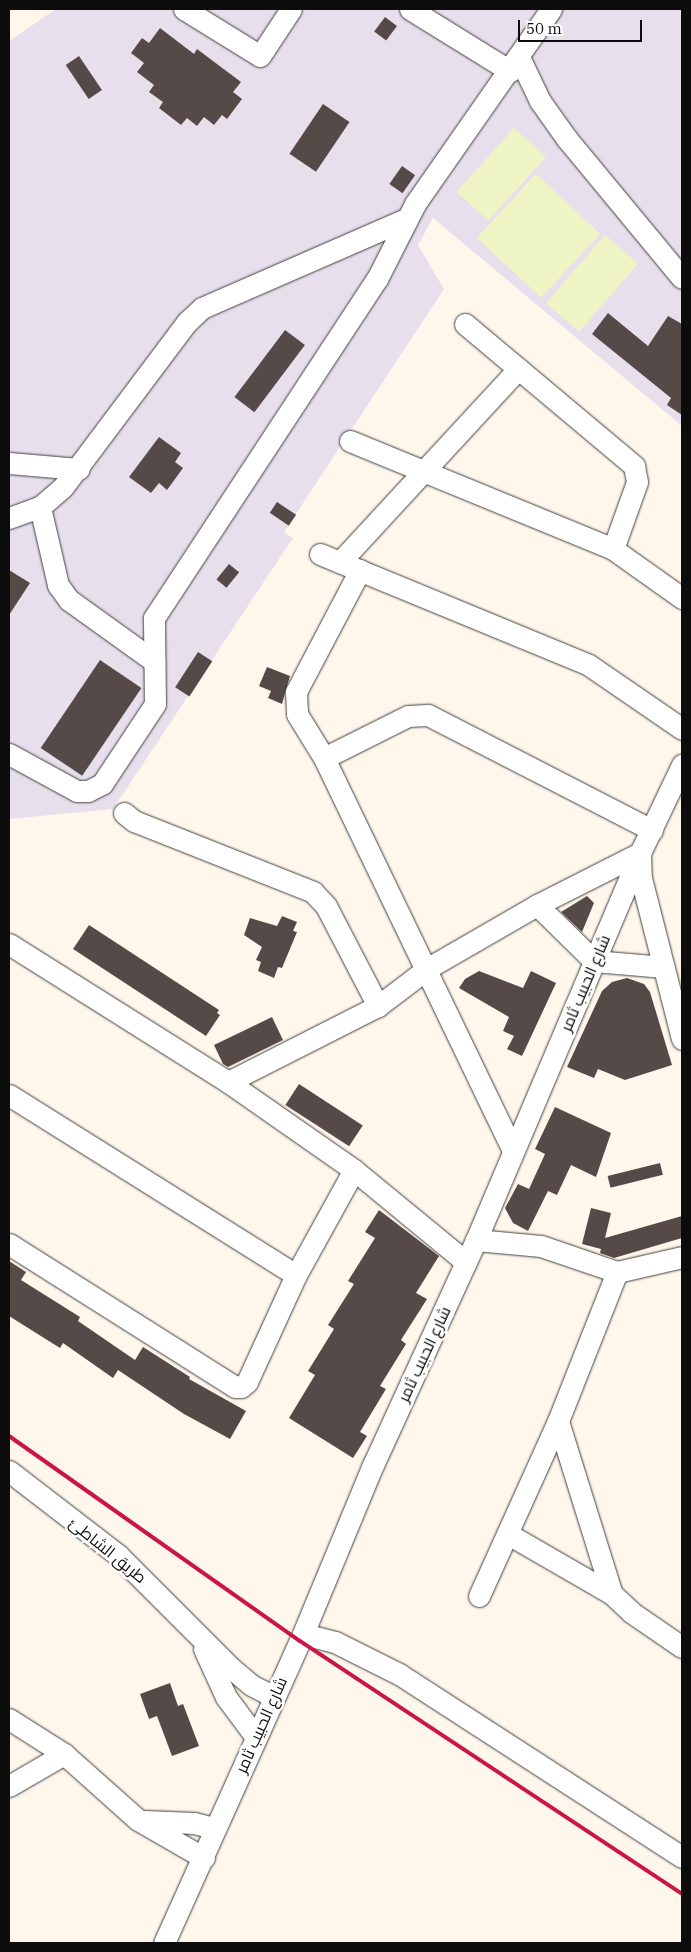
<!DOCTYPE html>
<html>
<head>
<meta charset="utf-8">
<style>
  body { margin:0 }
  #map { position:relative; width:691px; height:1952px; overflow:hidden; background:#fff7ec; font-family:"IBM Plex Serif",Cairo,serif }
  div>[style] { position:absolute }
  .industrial>* { inset:0; background:#e8dfec }
  .pitch>* { inset:0; background:#eef4c4; transform-origin:0 0 }
  .building>* { inset:0; background:#564a48; transform-origin:0 0 }
  .roads { filter:drop-shadow(0 0 1px #3f3f3f) drop-shadow(0 0 1px #3f3f3f) }
  .minor>* { height:21px; margin:-10.5px; padding:0 10.5px; transform-origin:10.5px; border-radius:10.5px; background:#fff }
  .rail>* { height:4px; margin:-2px; padding:0 2px; transform-origin:2px; border-radius:2px; background:#ca1647 }
  span { translate:-50% -50%; white-space:nowrap; text-align:center; line-height:1.15; -webkit-text-stroke:5px #fff; paint-order:stroke }
  .street-label { font-size:16px; color:#0c0c0c }
  .frame { position:absolute; inset:0; border:10px solid #0c0c0c; pointer-events:none }
  .scale { position:absolute; left:518px; top:20px; width:124px; height:22px; box-sizing:border-box; border:2px solid #0c0c0c; border-top:0; padding-left:6px; font-size:15px; line-height:18px; white-space:nowrap; color:#0c0c0c; -webkit-text-stroke:4px #fff; paint-order:stroke }
</style>
</head>
<body>
<div id="map">
  <div class="industrial">
    <div style="clip-path:polygon(56px 9px,682px 9px,682px 426px,433px 218px,418px 245px,444px 289px,288px 526px,284px 533px,293px 538px,113px 809px,9px 819px,9px 41px)"></div>
  </div>
  <div class="pitch">
    <div style="left:514px;top:128px;width:43px;height:86px;rotate:42deg"></div>
    <div style="left:536px;top:174px;width:88px;height:87px;rotate:43deg"></div>
    <div style="left:605px;top:235px;width:44px;height:90px;rotate:41deg"></div>
  </div>
  <div class="building">
    <div style="left:385px;top:17px;width:15px;height:18px;rotate:37deg"></div>
    <div style="clip-path:polygon(160px 28px,194px 54px,197px 49px,241px 82px,233px 92px,242px 99px,227px 119px,222px 115px,214px 125px,204px 117px,197px 126px,187px 118px,181px 125px,159px 108px,163px 102px,149px 92px,154px 85px,137px 72px,144px 63px,131px 53px,142px 38px,149px 43px)"></div>
    <div style="left:79px;top:56px;width:41px;height:16px;rotate:56deg"></div>
    <div style="left:323px;top:104px;width:32px;height:60px;rotate:34deg"></div>
    <div style="left:402px;top:166px;width:16px;height:22px;rotate:35deg"></div>
    <div style="clip-path:polygon(608px 313px,648px 346px,668px 316px,682px 324px,682px 415px,667px 405px,671px 398px,592px 334px)"></div>
    <div style="left:285px;top:330px;width:25px;height:84px;rotate:37deg"></div>
    <div style="clip-path:polygon(159px 437px,181px 453px,175px 462px,183px 468px,167px 490px,159px 483px,151px 493px,129px 477px)"></div>
    <div style="left:277px;top:502px;width:23px;height:13px;rotate:34deg"></div>
    <div style="left:229px;top:564px;width:13px;height:20px;rotate:39deg"></div>
    <div style="clip-path:polygon(9px 570px,30px 583px,9px 615px)"></div>
    <div style="left:198px;top:652px;width:17px;height:42px;rotate:33deg"></div>
    <div style="left:100px;top:660px;width:50px;height:106px;rotate:34deg"></div>
    <div style="clip-path:polygon(267px 667px,290px 676px,282px 704px,268px 698px,271px 691px,259px 686px)"></div>
    <div style="clip-path:polygon(587px 896px,594px 903px,582px 932px,561px 912px)"></div>
    <div style="clip-path:polygon(282px 916px,297px 922px,293px 931px,297px 932px,282px 968px,278px 967px,274px 978px,258px 971px,261px 962px,256px 960px,262px 947px,244px 935px,250px 918px,277px 926px)"></div>
    <div style="clip-path:polygon(89px 925px,219px 1010px,217px 1013px,220px 1015px,206px 1036px,73px 949px)"></div>
    <div style="clip-path:polygon(479px 971px,523px 988px,531px 971px,556px 983px,522px 1056px,507px 1049px,514px 1036px,503px 1031px,509px 1017px,459px 988px,465px 979px)"></div>
    <div style="clip-path:polygon(627px 978px,644px 984px,650px 992px,672px 1065px,625px 1080px,598px 1069px,594px 1078px,567px 1067px,602px 991px,612px 982px)"></div>
    <div style="clip-path:polygon(272px 1017px,283px 1040px,228px 1067px,223px 1064px,214px 1045px)"></div>
    <div style="left:299px;top:1084px;width:76px;height:25px;rotate:33deg"></div>
    <div style="clip-path:polygon(555px 1107px,611px 1133px,596px 1177px,571px 1165px,557px 1195px,548px 1191px,528px 1231px,513px 1223px,505px 1208px,518px 1184px,529px 1189px,545px 1154px,535px 1149px)"></div>
    <div style="left:660px;top:1163px;width:12px;height:54px;rotate:76deg"></div>
    <div style="clip-path:polygon(591px 1208px,611px 1213px,605px 1238px,682px 1216px,682px 1238px,614px 1258px,600px 1253px,601px 1249px,582px 1244px)"></div>
    <div style="clip-path:polygon(379px 1210px,439px 1256px,416px 1293px,427px 1299px,401px 1340px,406px 1344px,380px 1386px,386px 1389px,360px 1432px,367px 1436px,353px 1458px,289px 1418px,315px 1375px,308px 1371px,334px 1329px,328px 1325px,354px 1284px,348px 1281px,375px 1238px,365px 1232px)"></div>
    <div style="clip-path:polygon(9px 1261px,26px 1272px,21px 1280px,80px 1317px,78px 1321px,135px 1360px,143px 1347px,190px 1377px,189px 1379px,246px 1411px,230px 1439px,184px 1414px,118px 1370px,113px 1378px,63px 1343px,60px 1348px,9px 1316px)"></div>
    <div style="clip-path:polygon(170px 1683px,178px 1706px,183px 1704px,199px 1746px,172px 1756px,157px 1716px,149px 1719px,140px 1694px)"></div>
  </div>
  <div class="roads">
    <div class="minor">
      <div style="left:184px;top:9px;width:89px;rotate:31.7deg"></div>
      <div style="left:260px;top:56px;width:56px;rotate:-56.6deg"></div>
      <div style="left:410px;top:9px;width:118px;rotate:31.8deg"></div>
      <div style="left:519px;top:57px;width:49px;rotate:64.5deg"></div>
      <div style="left:540px;top:101px;width:47px;rotate:54.6deg"></div>
      <div style="left:567px;top:139px;width:180px;rotate:50.4deg"></div>
      <div style="left:465px;top:324px;width:221px;rotate:40deg"></div>
      <div style="left:634px;top:466px;width:16px;rotate:79deg"></div>
      <div style="left:637px;top:482px;width:71px;rotate:109.7deg"></div>
      <div style="left:350px;top:441px;width:284px;rotate:22.3deg"></div>
      <div style="left:613px;top:549px;width:85px;rotate:35.4deg"></div>
      <div style="left:9px;top:463px;width:70px;rotate:4.9deg"></div>
      <div style="left:40px;top:507px;width:80px;rotate:77deg"></div>
      <div style="left:58px;top:585px;width:19px;rotate:54deg"></div>
      <div style="left:69px;top:600px;width:105px;rotate:35.7deg"></div>
      <div style="left:9px;top:518px;width:33px;rotate:-20deg"></div>
      <div style="left:40px;top:507px;width:30px;rotate:-41deg"></div>
      <div style="left:63px;top:487px;width:206px;rotate:-53.1deg"></div>
      <div style="left:187px;top:322px;width:21px;rotate:-43deg"></div>
      <div style="left:202px;top:308px;width:223px;rotate:-23.6deg"></div>
      <div style="left:320px;top:554px;width:291px;rotate:22.4deg"></div>
      <div style="left:589px;top:665px;width:113px;rotate:34.5deg"></div>
      <div style="left:340px;top:562px;width:263px;rotate:-47.3deg"></div>
      <div style="left:360px;top:570px;width:138px;rotate:117.7deg"></div>
      <div style="left:296px;top:692px;width:22px;rotate:87deg"></div>
      <div style="left:297px;top:714px;width:52px;rotate:58.5deg"></div>
      <div style="left:324px;top:758px;width:436px;rotate:64.3deg"></div>
      <div style="left:9px;top:754px;width:77px;rotate:28.6deg"></div>
      <div style="left:77px;top:791px;width:11px"></div>
      <div style="left:88px;top:791px;width:16px;rotate:-27deg"></div>
      <div style="left:102px;top:784px;width:96px;rotate:-56.5deg"></div>
      <div style="left:155px;top:704px;width:86px;rotate:-90.7deg"></div>
      <div style="left:154px;top:618px;width:406px;rotate:-56.7deg"></div>
      <div style="left:377px;top:279px;width:84px;rotate:-63.1deg"></div>
      <div style="left:415px;top:204px;width:238px;rotate:-55.1deg"></div>
      <div style="left:324px;top:758px;width:94px;rotate:-26.6deg"></div>
      <div style="left:408px;top:716px;width:20px;rotate:-3deg"></div>
      <div style="left:428px;top:715px;width:252px;rotate:27.2deg"></div>
      <div style="left:124px;top:813px;width:13px;rotate:39deg"></div>
      <div style="left:134px;top:821px;width:193px;rotate:21.6deg"></div>
      <div style="left:313px;top:892px;width:19px;rotate:47deg"></div>
      <div style="left:326px;top:906px;width:113px;rotate:62.5deg"></div>
      <div style="left:537px;top:905px;width:80px;rotate:44.5deg"></div>
      <div style="left:594px;top:961px;width:70px;rotate:4.9deg"></div>
      <div style="left:9px;top:944px;width:259px;rotate:32.2deg"></div>
      <div style="left:228px;top:1082px;width:154px;rotate:34.9deg"></div>
      <div style="left:354px;top:1170px;width:145px;rotate:39.4deg"></div>
      <div style="left:228px;top:1082px;width:168px;rotate:-26.9deg"></div>
      <div style="left:378px;top:1006px;width:63px;rotate:-37.2deg"></div>
      <div style="left:428px;top:968px;width:126px;rotate:-30deg"></div>
      <div style="left:537px;top:905px;width:115px;rotate:-26.8deg"></div>
      <div style="left:640px;top:853px;width:25px;rotate:88deg"></div>
      <div style="left:641px;top:878px;width:166px;rotate:75.7deg"></div>
      <div style="left:9px;top:1095px;width:339px;rotate:32.1deg"></div>
      <div style="left:476px;top:1240px;width:65px;rotate:5.3deg"></div>
      <div style="left:541px;top:1246px;width:80px;rotate:18.9deg"></div>
      <div style="left:617px;top:1272px;width:67px;rotate:-13deg"></div>
      <div style="left:9px;top:1244px;width:267px;rotate:32.3deg"></div>
      <div style="left:235px;top:1387px;width:6px"></div>
      <div style="left:241px;top:1387px;width:8px;rotate:-40deg"></div>
      <div style="left:247px;top:1382px;width:118px;rotate:-65.4deg"></div>
      <div style="left:296px;top:1275px;width:120px;rotate:-61.1deg"></div>
      <div style="left:558px;top:1421px;width:181px;rotate:72.7deg"></div>
      <div style="left:612px;top:1594px;width:26px;rotate:43deg"></div>
      <div style="left:631px;top:1612px;width:62px;rotate:34.5deg"></div>
      <div style="left:9px;top:1471px;width:138px;rotate:37.6deg"></div>
      <div style="left:118px;top:1555px;width:160px;rotate:45deg"></div>
      <div style="left:231px;top:1668px;width:26px;rotate:40deg"></div>
      <div style="left:251px;top:1685px;width:25px;rotate:27deg"></div>
      <div style="left:508px;top:1534px;width:120px;rotate:30deg"></div>
      <div style="left:479px;top:1596px;width:192px;rotate:-65.7deg"></div>
      <div style="left:558px;top:1421px;width:160px;rotate:-68.4deg"></div>
      <div style="left:303px;top:1634px;width:33px;rotate:14deg"></div>
      <div style="left:335px;top:1642px;width:72px;rotate:26.6deg"></div>
      <div style="left:399px;top:1674px;width:337px;rotate:32.9deg"></div>
      <div style="left:204px;top:1649px;width:53px;rotate:65.4deg"></div>
      <div style="left:226px;top:1697px;width:49px;rotate:53.4deg"></div>
      <div style="left:9px;top:1719px;width:65px;rotate:32.5deg"></div>
      <div style="left:64px;top:1754px;width:99px;rotate:41.7deg"></div>
      <div style="left:138px;top:1820px;width:76px;rotate:29.9deg"></div>
      <div style="left:9px;top:1786px;width:64px;rotate:-30.2deg"></div>
      <div style="left:145px;top:1821px;width:49px;rotate:2.3deg"></div>
      <div style="left:194px;top:1823px;width:21px;rotate:14deg"></div>
      <div style="left:164px;top:1943px;width:331px;rotate:-65.8deg"></div>
      <div style="left:300px;top:1641px;width:191px;rotate:-67.5deg"></div>
      <div style="left:373px;top:1465px;width:247px;rotate:-65.4deg"></div>
      <div style="left:476px;top:1240px;width:420px;rotate:-67deg"></div>
      <div style="left:640px;top:853px;width:98px;rotate:-64.5deg"></div>
    </div>
  </div>
  <div class="rail">
    <div style="left:9px;top:1436px;width:356px;rotate:35.2deg"></div>
    <div style="left:300px;top:1641px;width:458px;rotate:33.5deg"></div>
  </div>
  <div class="street-label">
    <span style="left:585px;top:983px;rotate:-67deg">شارع الحبيب ثامر</span>
    <span style="left:424px;top:1354px;rotate:-65deg">شارع الحبيب ثامر</span>
    <span style="left:108px;top:1550px;rotate:39deg">طريق الشاطئ</span>
    <span style="left:261px;top:1725px;rotate:-66deg">شارع الحبيب ثامر</span>
  </div>
  <div class="frame"></div>
  <div class="scale">50 m</div>
</div>
</body>
</html>
